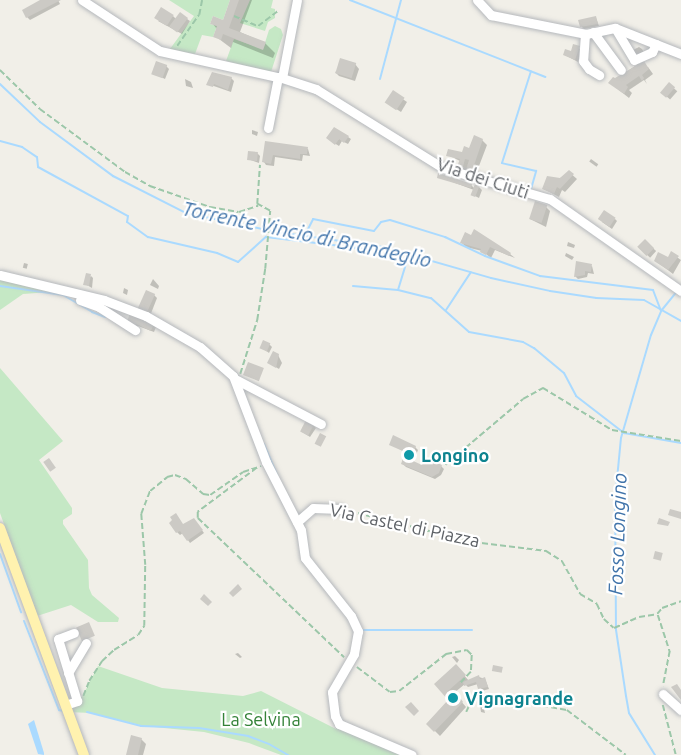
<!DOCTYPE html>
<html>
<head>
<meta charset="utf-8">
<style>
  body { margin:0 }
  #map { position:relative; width:681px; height:755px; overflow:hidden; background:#f1efe8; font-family:Ubuntu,sans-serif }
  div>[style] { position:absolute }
  .green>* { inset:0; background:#c5e8c5 }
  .water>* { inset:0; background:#aadaff }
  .shadow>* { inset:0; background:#0003; transform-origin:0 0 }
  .stream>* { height:2px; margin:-1px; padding:0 1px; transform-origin:1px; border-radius:1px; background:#aadaff }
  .building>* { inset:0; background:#cccac5; transform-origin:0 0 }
  .path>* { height:1.5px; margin-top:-0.75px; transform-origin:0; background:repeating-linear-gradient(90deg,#9cc7a9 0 6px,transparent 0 9px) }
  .roads { filter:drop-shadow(0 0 2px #b5b8bc) drop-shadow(0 0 2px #b5b8bc) }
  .minor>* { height:9px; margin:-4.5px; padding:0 4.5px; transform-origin:4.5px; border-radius:4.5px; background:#fff }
  .major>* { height:10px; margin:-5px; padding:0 5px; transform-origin:5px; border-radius:5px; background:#fff2af }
  .dots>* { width:16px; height:16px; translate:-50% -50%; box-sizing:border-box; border:3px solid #fff; border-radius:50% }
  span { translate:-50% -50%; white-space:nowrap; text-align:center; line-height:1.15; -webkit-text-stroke:4.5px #fff; paint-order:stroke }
  .street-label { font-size:18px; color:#5f6368 }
  .culture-label { font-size:18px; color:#0d838f; font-weight:700 }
  .left { translate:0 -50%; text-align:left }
  .park-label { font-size:18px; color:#348238 }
  .water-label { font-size:20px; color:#4174aa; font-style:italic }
</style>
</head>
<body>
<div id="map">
  <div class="green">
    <div style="clip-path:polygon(169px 0,230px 0,223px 20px,213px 16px,210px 24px,217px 26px,213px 37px,202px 35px,195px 54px,170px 49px,194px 16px)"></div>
    <div style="clip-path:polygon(250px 0,273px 0,271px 8px,275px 9px,275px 18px,268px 22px,265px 31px,240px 23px)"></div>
    <div style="clip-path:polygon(275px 26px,281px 29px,283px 35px,271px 72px,226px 61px,234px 39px,263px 49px,269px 30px)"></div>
    <div style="clip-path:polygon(0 274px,52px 287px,50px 292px,23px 294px,0 310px)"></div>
    <div style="clip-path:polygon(0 368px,63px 441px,39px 460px,72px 508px,72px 514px,63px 520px,63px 524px,88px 560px,89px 588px,92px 595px,119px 618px,118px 622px,98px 622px,71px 605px,37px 616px,0 513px)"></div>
    <div style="clip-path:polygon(98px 666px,162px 688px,243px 696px,261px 691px,336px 729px,339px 724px,412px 755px,281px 755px,249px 743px,204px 732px,144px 726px,91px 713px,68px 712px,65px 705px,82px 697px)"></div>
  </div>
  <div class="water">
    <div style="clip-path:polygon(34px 720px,44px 753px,44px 755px,38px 754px,28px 724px)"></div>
  </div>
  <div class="shadow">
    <div style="clip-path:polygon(42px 0,58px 0,60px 4px,30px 20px,27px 17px)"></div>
    <div style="clip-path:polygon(232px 0,252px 0,240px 32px,265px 43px,275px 53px,273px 58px,233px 42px,231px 48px,215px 36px,217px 29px,212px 23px,224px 22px)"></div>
    <div style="clip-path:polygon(173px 16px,177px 20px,187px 19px,190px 21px,182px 34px,158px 21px)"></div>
    <div style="clip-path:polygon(596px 18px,599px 26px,584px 29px,581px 26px)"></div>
    <div style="clip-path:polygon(574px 46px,582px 50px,578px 62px,565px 55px,572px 53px)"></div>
    <div style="clip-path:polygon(639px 47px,642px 49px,646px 56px,637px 57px,633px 50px)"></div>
    <div style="clip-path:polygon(355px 64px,359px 69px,355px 81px,339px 76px,335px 72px)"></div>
    <div style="clip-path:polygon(638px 64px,648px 67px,653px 74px,645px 80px,647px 84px,644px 80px,629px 90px,632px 93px,629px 98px,610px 83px)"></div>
    <div style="clip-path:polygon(166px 66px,169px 69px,165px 79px,153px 73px)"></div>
    <div style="clip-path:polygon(231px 78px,234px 81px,231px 92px,208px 84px)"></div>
    <div style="clip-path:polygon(185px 79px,191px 82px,193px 88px,186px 86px)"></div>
    <div style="left:669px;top:84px;width:11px;height:11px;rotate:41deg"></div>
    <div style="clip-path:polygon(394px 93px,407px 102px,401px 112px,390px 105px)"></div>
    <div style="clip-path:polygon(252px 130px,258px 132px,257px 136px,252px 134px)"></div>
    <div style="clip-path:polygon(348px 137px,351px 139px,348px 144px,342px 141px,339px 146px,331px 141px)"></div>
    <div style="clip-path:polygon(482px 140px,487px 145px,476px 174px,468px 169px,466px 174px,462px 173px,460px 161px,448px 155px,463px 154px)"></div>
    <div style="clip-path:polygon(266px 143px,308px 149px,310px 156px,303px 155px,302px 161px,275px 157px,274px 166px,266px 165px,264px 162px)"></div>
    <div style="clip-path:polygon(257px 153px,260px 156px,259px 163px,248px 159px)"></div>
    <div style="left:591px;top:159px;width:9px;height:3px;rotate:36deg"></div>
    <div style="clip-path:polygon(569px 172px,577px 179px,565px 192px,562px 190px,559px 197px,544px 189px)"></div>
    <div style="clip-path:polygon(439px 177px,471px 185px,475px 189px,479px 187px,482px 190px,479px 198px,473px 195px,474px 190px)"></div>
    <div style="clip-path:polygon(546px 207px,550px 211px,546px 227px,530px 219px)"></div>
    <div style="clip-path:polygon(615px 219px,617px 221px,612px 229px,602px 222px)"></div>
    <div style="clip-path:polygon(466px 234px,510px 254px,515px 258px,495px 250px,491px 258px,482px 251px,466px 247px,462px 243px)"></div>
    <div style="left:645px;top:241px;width:15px;height:9px;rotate:42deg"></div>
    <div style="clip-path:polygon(568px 242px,575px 245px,574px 248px,567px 246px)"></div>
    <div style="clip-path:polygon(566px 253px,574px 257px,572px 260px,565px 256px)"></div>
    <div style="clip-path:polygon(671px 253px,681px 260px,673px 274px,656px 261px,668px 259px)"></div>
    <div style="left:24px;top:263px;width:4px;height:5px;rotate:14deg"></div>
    <div style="clip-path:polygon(592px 266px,594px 274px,588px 273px,587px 277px,578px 279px,575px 276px)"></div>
    <div style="clip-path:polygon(91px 276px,93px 278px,92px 288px,85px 284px)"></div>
    <div style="clip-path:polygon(153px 279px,159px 286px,158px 289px,150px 285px)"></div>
    <div style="clip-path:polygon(124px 288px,128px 290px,127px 295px,123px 293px)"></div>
    <div style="clip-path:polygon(154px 295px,157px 298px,150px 316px,143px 313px)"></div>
    <div style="clip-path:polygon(131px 315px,156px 327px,154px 332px,138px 326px,137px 330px)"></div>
    <div style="clip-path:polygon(269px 344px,272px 347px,269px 353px,261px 347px)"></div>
    <div style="clip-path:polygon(278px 355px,282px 363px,279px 369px,269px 363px)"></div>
    <div style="clip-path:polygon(313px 425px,316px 428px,310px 437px,301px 431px)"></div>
    <div style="clip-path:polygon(390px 444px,415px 447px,418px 450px,413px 463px,423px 467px,441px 466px,444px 469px,441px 475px,435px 479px,406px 467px,403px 464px,407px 453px)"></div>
    <div style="clip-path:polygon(174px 520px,184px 526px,196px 522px,204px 533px,190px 543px,183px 533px,180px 535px,177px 532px)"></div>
    <div style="clip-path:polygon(238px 653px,242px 657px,240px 658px,235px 654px)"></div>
    <div style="clip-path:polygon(455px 656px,459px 660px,457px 663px,452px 657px)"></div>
    <div style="clip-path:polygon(456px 666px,469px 681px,479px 677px,485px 679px,489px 689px,482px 691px,478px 684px,468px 687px,465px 684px,454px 693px,466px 707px,440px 736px,428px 724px,450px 700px,436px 684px)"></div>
    <div style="clip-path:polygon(480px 705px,483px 705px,485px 713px,481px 712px)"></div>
    <div style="clip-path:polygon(141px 739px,146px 744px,143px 755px,128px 755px)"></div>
  </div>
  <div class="stream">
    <div style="left:350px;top:0;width:210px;rotate:21.5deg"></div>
    <div style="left:380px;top:79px;width:82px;rotate:-75.1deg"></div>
    <div style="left:0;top:84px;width:55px;rotate:43.5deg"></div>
    <div style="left:40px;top:122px;width:91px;rotate:36.5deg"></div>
    <div style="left:113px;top:176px;width:82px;rotate:26.9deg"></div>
    <div style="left:186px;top:213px;width:93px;rotate:11.8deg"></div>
    <div style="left:277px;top:232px;width:107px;rotate:8.1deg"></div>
    <div style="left:383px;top:247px;width:112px;rotate:16deg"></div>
    <div style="left:491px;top:278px;width:60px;rotate:12.4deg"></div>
    <div style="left:550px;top:291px;width:47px;rotate:8.7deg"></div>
    <div style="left:596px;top:298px;width:48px;rotate:2.4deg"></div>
    <div style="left:644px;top:300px;width:43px;rotate:29.6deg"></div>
    <div style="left:0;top:141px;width:23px;rotate:15deg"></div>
    <div style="left:22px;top:147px;width:18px;rotate:34deg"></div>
    <div style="left:37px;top:157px;width:10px;rotate:84deg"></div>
    <div style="left:38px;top:167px;width:102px;rotate:28.6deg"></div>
    <div style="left:128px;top:216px;width:6px;rotate:99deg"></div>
    <div style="left:127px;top:222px;width:26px;rotate:36deg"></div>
    <div style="left:148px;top:237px;width:71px;rotate:13.1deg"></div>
    <div style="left:217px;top:253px;width:23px;rotate:23deg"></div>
    <div style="left:238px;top:262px;width:38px;rotate:-42deg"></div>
    <div style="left:266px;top:237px;width:101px;rotate:6.8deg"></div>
    <div style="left:366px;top:249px;width:14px;rotate:-8deg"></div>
    <div style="left:531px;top:189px;width:19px;rotate:-74deg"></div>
    <div style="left:536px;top:171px;width:35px;rotate:-167deg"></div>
    <div style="left:502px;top:163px;width:96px;rotate:-72.5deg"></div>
    <div style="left:305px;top:235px;width:18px;rotate:-63deg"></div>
    <div style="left:313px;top:219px;width:62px;rotate:11.1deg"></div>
    <div style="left:374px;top:231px;width:11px;rotate:-52deg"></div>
    <div style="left:381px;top:222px;width:9px;rotate:-13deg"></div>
    <div style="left:390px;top:220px;width:58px;rotate:17.2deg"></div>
    <div style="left:445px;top:237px;width:44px;rotate:25.4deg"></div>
    <div style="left:485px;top:256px;width:59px;rotate:20deg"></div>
    <div style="left:540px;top:276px;width:114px;rotate:7.1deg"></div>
    <div style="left:653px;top:290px;width:22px;rotate:69deg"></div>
    <div style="left:0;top:286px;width:64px;rotate:8.1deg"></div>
    <div style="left:63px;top:295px;width:34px;rotate:30deg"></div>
    <div style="left:92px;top:312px;width:14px;rotate:21deg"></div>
    <div style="left:353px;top:286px;width:45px;rotate:5.1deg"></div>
    <div style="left:398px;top:290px;width:34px;rotate:14deg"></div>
    <div style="left:431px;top:298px;width:51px;rotate:41.8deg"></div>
    <div style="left:469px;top:332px;width:55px;rotate:10.5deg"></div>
    <div style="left:523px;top:342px;width:13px;rotate:29deg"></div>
    <div style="left:534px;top:348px;width:39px;rotate:40deg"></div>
    <div style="left:564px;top:373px;width:26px;rotate:62deg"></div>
    <div style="left:576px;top:396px;width:61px;rotate:37.6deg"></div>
    <div style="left:624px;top:433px;width:58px;rotate:10deg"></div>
    <div style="left:398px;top:290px;width:37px;rotate:-73deg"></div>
    <div style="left:446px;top:310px;width:45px;rotate:-56.7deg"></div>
    <div style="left:264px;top:444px;width:34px;rotate:67deg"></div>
    <div style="left:0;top:554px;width:62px;rotate:70.1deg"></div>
    <div style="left:24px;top:621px;width:96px;rotate:68.5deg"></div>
    <div style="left:59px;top:710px;width:4px;rotate:14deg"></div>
    <div style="left:361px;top:630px;width:111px"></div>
    <div style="left:87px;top:712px;width:56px;rotate:14.5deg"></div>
    <div style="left:141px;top:726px;width:58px;rotate:2deg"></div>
    <div style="left:199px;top:728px;width:50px;rotate:9.3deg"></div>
    <div style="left:248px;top:736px;width:22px;rotate:21deg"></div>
    <div style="left:269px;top:744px;width:22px;rotate:30deg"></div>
    <div style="left:655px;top:755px;width:49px;rotate:-121.8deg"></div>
    <div style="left:629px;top:713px;width:17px;rotate:-100deg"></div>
    <div style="left:626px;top:696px;width:67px;rotate:-98.6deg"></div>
    <div style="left:616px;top:630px;width:130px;rotate:-90.4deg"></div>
    <div style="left:615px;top:500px;width:62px;rotate:-84.5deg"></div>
    <div style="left:621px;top:438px;width:107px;rotate:-73.8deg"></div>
    <div style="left:651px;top:335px;width:26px;rotate:-67deg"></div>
    <div style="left:661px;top:311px;width:26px;rotate:-51deg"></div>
  </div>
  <div class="building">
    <div style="clip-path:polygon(40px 0,61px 0,26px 18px,22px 10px)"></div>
    <div style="clip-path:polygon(230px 0,239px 0,229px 28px,266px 42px,263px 50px,223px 34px,221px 40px,213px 37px,217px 26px,210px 24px,213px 16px,223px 20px)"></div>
    <div style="left:161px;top:7px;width:15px;height:13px;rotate:32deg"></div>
    <div style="left:180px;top:12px;width:10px;height:18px;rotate:37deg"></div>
    <div style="clip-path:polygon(596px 16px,598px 24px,580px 27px,578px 20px)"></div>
    <div style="clip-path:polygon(573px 44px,580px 46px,575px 60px,563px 55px,565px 49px,571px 51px)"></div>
    <div style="left:340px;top:58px;width:17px;height:16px;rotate:17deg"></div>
    <div style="left:156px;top:61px;width:12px;height:14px;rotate:20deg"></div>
    <div style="clip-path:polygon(644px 61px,649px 69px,642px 75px,644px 78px,642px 81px,639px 76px,626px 85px,628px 87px,624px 94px,608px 83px,613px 77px,615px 78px)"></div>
    <div style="clip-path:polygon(212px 72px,232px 77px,228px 90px,214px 84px,213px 87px,206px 85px)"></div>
    <div style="left:669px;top:82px;width:8px;height:14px;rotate:40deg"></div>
    <div style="left:393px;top:90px;width:14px;height:15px;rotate:34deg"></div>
    <div style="clip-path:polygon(334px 127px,349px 136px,344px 143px,339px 139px,335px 145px,326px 138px)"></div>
    <div style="clip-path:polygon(474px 135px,483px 139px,472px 171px,466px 170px,469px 160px,465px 159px,462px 171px,456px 169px,460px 159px,446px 156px,448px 149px,462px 152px,464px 146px,469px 148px)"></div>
    <div style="clip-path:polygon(265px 141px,308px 147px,307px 154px,300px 154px,300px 159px,273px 155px,271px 164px,262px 162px)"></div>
    <div style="left:248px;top:151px;width:10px;height:9px;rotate:6deg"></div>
    <div style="clip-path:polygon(569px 170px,574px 174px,560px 189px,557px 187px,554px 194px,542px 189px,547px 176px,560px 178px)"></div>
    <div style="clip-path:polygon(438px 173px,472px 184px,471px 188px,437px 178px)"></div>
    <div style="left:475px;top:184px;width:5px;height:12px;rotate:22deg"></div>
    <div style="left:535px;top:201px;width:13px;height:19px;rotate:18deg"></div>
    <div style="left:604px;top:210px;width:14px;height:11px;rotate:34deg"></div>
    <div style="clip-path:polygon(474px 229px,511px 253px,509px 256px,490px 247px,486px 255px,480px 252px,481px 249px,460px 243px,465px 232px,471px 235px)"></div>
    <div style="left:645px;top:239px;width:13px;height:11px;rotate:45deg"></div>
    <div style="clip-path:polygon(671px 251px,679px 256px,668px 270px,654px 261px,658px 252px,668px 257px)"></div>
    <div style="clip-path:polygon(576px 261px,592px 264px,591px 272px,585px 271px,585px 275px,574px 277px)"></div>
    <div style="clip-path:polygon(86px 273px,91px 274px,89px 286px,83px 285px)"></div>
    <div style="left:146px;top:290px;width:10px;height:22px;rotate:24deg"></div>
    <div style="clip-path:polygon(130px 313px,154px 323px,151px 331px,136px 324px,134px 328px,126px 325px)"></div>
    <div style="left:263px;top:340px;width:8px;height:9px;rotate:23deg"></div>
    <div style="clip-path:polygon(273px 351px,279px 354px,276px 368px,267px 363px)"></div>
    <div style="left:248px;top:362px;width:17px;height:14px;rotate:21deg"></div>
    <div style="left:306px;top:420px;width:9px;height:13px;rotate:27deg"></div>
    <div style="left:320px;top:433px;width:7px;height:12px;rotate:27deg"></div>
    <div style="clip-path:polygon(393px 435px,416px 446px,411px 460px,422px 465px,425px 457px,442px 465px,439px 473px,432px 477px,401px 464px,405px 452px,389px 445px)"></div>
    <div style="left:49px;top:458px;width:12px;height:7px;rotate:55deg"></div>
    <div style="clip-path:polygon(670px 509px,681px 512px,681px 519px,668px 515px)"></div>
    <div style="clip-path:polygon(176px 513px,183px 524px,194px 518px,203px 530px,187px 541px,180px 531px,176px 533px,169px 523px,172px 520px,170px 517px)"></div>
    <div style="clip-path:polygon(659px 518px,670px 522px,668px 526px,657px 524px)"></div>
    <div style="left:655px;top:551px;width:8px;height:8px;rotate:14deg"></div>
    <div style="clip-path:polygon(238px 584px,242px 589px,233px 597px,229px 593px)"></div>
    <div style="clip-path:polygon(204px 594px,212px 602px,208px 606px,200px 599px)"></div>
    <div style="left:89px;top:622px;width:15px;height:14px;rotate:67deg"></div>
    <div style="clip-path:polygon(456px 664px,466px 675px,448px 691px,452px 696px,456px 692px,463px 702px,434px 732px,426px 724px,448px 700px,434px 684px)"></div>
    <div style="left:493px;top:665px;width:10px;height:6px;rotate:11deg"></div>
    <div style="clip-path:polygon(479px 675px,480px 679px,485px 677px,488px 687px,478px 689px,476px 682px,464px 686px,463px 682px)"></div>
    <div style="clip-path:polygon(677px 684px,681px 690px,681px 700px,671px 687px)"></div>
    <div style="clip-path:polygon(411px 702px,419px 711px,414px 716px,405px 707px)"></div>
    <div style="clip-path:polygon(131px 735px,142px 738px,138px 755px,126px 755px)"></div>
  </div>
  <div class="path">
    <div style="left:234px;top:16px;width:26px;rotate:23deg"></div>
    <div style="left:258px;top:26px;width:26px;rotate:-37deg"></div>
    <div style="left:177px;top:46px;width:38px;rotate:-55deg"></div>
    <div style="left:199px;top:15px;width:15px;rotate:-79deg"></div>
    <div style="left:0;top:70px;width:56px;rotate:44.3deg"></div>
    <div style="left:40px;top:109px;width:106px;rotate:36.5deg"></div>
    <div style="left:125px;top:172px;width:29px;rotate:29deg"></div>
    <div style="left:150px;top:186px;width:64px;rotate:19.3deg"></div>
    <div style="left:210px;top:207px;width:29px;rotate:10deg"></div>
    <div style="left:239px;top:212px;width:20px;rotate:-18deg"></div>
    <div style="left:240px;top:374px;width:57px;rotate:-72.5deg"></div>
    <div style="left:257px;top:320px;width:52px;rotate:-81.1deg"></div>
    <div style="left:265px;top:269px;width:58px;rotate:-85.1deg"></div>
    <div style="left:270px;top:211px;width:15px;rotate:-152deg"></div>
    <div style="left:257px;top:204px;width:39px;rotate:-86deg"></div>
    <div style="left:445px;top:465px;width:102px;rotate:-40.2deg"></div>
    <div style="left:523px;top:399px;width:23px;rotate:-29deg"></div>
    <div style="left:543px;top:388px;width:81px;rotate:31.3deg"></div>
    <div style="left:612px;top:430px;width:70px;rotate:9.1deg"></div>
    <div style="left:257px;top:468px;width:74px;rotate:143.3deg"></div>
    <div style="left:198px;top:512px;width:6px;rotate:90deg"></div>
    <div style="left:198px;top:518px;width:202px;rotate:43.6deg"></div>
    <div style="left:349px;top:511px;width:128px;rotate:14deg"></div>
    <div style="left:473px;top:542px;width:74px;rotate:7deg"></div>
    <div style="left:546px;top:551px;width:19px;rotate:32deg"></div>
    <div style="left:562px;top:561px;width:38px;rotate:61deg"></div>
    <div style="left:580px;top:594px;width:20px;rotate:30deg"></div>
    <div style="left:597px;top:604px;width:17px;rotate:65deg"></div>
    <div style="left:604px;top:619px;width:13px;rotate:42deg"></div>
    <div style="left:614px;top:628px;width:27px;rotate:-24deg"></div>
    <div style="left:639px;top:617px;width:18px;rotate:-9deg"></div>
    <div style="left:657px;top:614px;width:8px;rotate:-50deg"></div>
    <div style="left:662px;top:608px;width:20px;rotate:-20deg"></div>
    <div style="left:658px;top:615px;width:38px;rotate:72deg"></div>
    <div style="left:670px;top:651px;width:36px;rotate:101deg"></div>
    <div style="left:357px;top:667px;width:41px;rotate:37.1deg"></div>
    <div style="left:390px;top:692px;width:9px;rotate:-6deg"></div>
    <div style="left:399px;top:691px;width:60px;rotate:-38.2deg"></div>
    <div style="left:446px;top:654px;width:21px;rotate:-11deg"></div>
    <div style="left:467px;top:650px;width:7px;rotate:45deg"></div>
    <div style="left:472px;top:655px;width:17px;rotate:93deg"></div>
    <div style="left:471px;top:672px;width:18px;rotate:133deg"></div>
    <div style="left:83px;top:696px;width:16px;rotate:-68deg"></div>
    <div style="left:89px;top:681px;width:24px;rotate:-57deg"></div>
    <div style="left:102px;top:661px;width:16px;rotate:-43deg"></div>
    <div style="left:114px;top:650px;width:28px;rotate:-32deg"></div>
    <div style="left:138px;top:635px;width:11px;rotate:-56deg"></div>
    <div style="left:144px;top:626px;width:61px;rotate:-89.1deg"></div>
    <div style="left:145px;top:565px;width:51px;rotate:-94.5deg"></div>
    <div style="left:141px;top:514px;width:25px;rotate:-69deg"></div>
    <div style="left:150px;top:491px;width:22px;rotate:-39deg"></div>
    <div style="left:167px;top:477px;width:8px;rotate:-14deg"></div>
    <div style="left:175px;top:475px;width:12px;rotate:20deg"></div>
    <div style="left:186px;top:479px;width:23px;rotate:41deg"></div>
    <div style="left:203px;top:494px;width:7px;rotate:8deg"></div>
    <div style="left:210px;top:495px;width:40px;rotate:-34.9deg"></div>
    <div style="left:243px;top:472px;width:19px;rotate:-18deg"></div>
    <div style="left:663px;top:705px;width:52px;rotate:75.4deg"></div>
    <div style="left:466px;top:712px;width:14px;rotate:-65deg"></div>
    <div style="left:472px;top:699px;width:17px;rotate:-10deg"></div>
    <div style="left:489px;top:696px;width:79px;rotate:10.2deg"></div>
    <div style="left:567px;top:710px;width:74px;rotate:37.3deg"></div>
  </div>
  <div class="roads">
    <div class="minor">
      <div style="left:82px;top:0;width:93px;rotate:33.2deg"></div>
      <div style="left:160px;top:51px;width:125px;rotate:12.5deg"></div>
      <div style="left:282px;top:78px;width:36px;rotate:18deg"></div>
      <div style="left:316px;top:89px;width:150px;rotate:31.9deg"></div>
      <div style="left:443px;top:168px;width:111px;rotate:16.2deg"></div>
      <div style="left:550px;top:199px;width:160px;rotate:35.1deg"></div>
      <div style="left:477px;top:0;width:21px;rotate:47deg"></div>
      <div style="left:491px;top:15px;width:97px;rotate:11.3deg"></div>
      <div style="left:586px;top:34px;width:30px;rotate:-12deg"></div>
      <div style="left:615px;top:28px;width:71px;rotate:21.5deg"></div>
      <div style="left:615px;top:28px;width:37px;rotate:59deg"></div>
      <div style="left:634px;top:60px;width:20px;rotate:-24deg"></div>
      <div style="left:652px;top:52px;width:9px;rotate:-63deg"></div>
      <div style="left:593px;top:32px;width:47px;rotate:53.6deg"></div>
      <div style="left:585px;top:34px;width:27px;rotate:94deg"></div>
      <div style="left:583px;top:61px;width:10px;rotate:53deg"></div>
      <div style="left:589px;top:69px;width:12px;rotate:31deg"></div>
      <div style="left:282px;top:78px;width:79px;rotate:-79.1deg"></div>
      <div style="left:268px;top:128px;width:52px;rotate:-78.9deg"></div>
      <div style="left:0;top:275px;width:107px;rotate:13.5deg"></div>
      <div style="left:104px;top:300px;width:45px;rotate:20.9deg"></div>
      <div style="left:146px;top:316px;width:62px;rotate:29.9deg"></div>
      <div style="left:200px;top:347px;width:44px;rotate:41.3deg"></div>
      <div style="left:233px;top:376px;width:92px;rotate:69deg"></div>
      <div style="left:266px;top:462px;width:76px;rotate:62.8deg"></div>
      <div style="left:301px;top:530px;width:28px;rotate:82deg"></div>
      <div style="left:305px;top:558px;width:74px;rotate:51.6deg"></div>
      <div style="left:351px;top:616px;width:17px;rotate:65deg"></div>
      <div style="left:358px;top:631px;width:23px;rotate:100deg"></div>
      <div style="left:354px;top:654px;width:44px;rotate:120.1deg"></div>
      <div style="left:332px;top:692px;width:24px;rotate:83deg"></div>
      <div style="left:335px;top:716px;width:9px;rotate:63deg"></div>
      <div style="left:339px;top:724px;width:79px;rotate:23deg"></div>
      <div style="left:80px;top:300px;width:20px;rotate:20deg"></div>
      <div style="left:99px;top:307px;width:43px;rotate:32.6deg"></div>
      <div style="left:235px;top:379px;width:97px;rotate:27.6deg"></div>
      <div style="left:297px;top:522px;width:21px;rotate:-41deg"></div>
      <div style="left:313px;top:508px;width:27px;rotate:2deg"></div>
      <div style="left:68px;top:673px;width:35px;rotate:-59deg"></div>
      <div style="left:663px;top:694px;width:24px;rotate:42deg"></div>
      <div style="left:65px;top:705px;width:13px;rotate:-18deg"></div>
      <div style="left:77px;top:701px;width:65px;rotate:-107deg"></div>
      <div style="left:58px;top:639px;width:17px;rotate:-21deg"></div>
    </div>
    <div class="major">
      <div style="left:0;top:528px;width:242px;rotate:69.7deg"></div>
    </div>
  </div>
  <div class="dots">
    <div style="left:409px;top:455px;background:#0f9aa8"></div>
    <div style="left:453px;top:698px;background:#0f9aa8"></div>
  </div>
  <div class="street-label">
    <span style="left:483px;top:178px;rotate:18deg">Via dei Ciuti</span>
    <span style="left:405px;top:525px;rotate:12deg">Via Castel di Piazza</span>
  </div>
  <div class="culture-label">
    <span class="left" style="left:421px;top:455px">Longino</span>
    <span class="left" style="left:465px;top:698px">Vignagrande</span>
  </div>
  <div class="park-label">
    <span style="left:261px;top:719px">La Selvina</span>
  </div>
  <div class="water-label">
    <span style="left:307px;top:234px;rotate:12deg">Torrente Vincio di Brandeglio</span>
    <span style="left:617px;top:534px;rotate:-88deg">Fosso Longino</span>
  </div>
</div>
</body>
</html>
